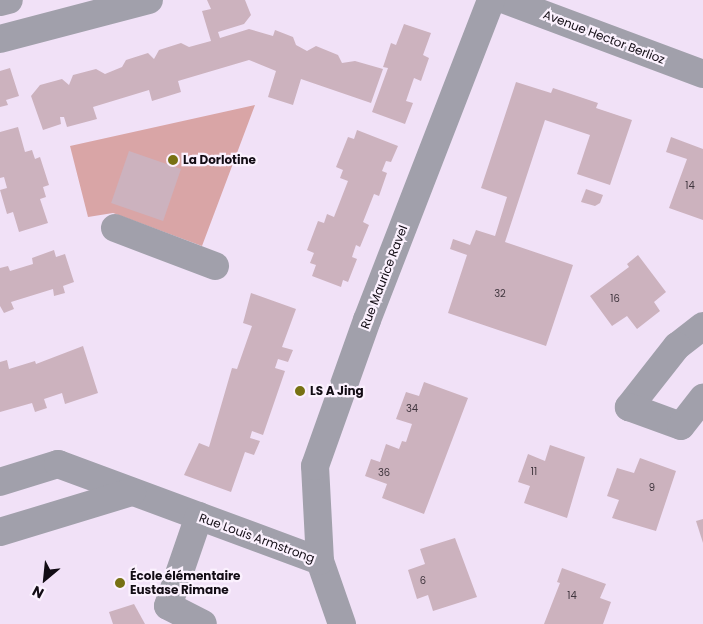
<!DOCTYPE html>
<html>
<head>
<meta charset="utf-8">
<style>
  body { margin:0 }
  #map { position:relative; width:703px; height:624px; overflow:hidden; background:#f1e1f7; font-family:Poppins,sans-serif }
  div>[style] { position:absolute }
  .green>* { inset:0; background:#d9a5a6 }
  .building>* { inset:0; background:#ccb2be; transform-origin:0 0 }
  .minor>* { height:28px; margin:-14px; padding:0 14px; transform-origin:14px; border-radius:14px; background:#a1a0ab }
  .dots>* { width:14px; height:14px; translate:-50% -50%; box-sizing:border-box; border:2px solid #fbf1fe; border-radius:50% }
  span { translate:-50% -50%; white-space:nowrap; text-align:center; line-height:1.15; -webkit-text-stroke:4.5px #fbf1fe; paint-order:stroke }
  .number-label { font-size:10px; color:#40363e }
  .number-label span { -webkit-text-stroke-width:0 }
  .street-label { font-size:12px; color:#120c14 }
  .poi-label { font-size:12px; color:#120c14; font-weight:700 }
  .left { translate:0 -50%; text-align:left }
  .north { position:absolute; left:20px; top:554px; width:50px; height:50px; -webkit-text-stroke:4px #fbf1fe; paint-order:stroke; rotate:208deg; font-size:14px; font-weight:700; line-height:20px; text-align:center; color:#120c14 }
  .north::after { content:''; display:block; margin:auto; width:18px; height:22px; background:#120c14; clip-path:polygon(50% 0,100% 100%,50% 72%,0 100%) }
</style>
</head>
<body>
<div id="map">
  <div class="green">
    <div style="clip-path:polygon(255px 105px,202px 246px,113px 213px,88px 217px,70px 146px)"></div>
  </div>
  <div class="building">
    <div style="clip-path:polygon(207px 0,245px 0,251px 15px,244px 24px,218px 32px,220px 38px,249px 29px,273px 36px,275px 30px,293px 37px,296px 45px,307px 51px,316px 46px,338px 55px,342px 63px,355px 61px,383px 69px,371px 103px,301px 79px,293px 105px,268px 97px,276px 71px,249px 60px,178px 81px,181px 92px,152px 101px,149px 90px,93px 107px,97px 119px,67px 127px,64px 117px,60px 117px,61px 124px,43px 130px,31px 96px,40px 85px,62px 79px,69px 85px,73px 75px,96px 69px,105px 74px,122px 67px,126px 60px,148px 53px,154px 59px,159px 50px,181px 43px,189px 47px,211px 41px,202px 11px,211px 9px)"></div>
    <div style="clip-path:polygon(404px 24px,431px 33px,423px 55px,429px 58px,421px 81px,414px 78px,406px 101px,413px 103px,405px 124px,372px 112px,388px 68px,383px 67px,391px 43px,396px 45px)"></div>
    <div style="clip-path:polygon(10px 68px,19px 96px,6px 100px,8px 105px,0 107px,0 71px)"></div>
    <div style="clip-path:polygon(516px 82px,551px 93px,553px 88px,598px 103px,596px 108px,632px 120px,610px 185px,577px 174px,590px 135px,545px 120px,505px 242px,573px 265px,546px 346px,448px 313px,467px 255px,450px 249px,453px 239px,470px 245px,476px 230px,495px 236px,507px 197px,481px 188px)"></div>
    <div style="clip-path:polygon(18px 127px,25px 152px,32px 150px,35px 159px,40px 157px,49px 185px,43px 187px,46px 197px,40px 199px,48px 223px,19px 232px,13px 212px,7px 214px,0 190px,7px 188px,4px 177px,0 178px,0 132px)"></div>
    <div style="clip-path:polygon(357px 130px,398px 146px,391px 162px,386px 161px,382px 171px,387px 173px,379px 196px,374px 194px,363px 222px,369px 225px,360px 247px,356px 245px,352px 257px,357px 259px,348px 282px,343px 280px,341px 287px,312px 276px,316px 265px,310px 263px,314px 253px,307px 250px,318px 221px,324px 223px,327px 214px,334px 217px,348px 181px,340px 178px,343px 170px,336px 167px,348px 137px,354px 139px)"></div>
    <div style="clip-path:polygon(671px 137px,703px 149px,703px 220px,669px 208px,687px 159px,666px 152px)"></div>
    <div style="left:129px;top:151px;width:55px;height:55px;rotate:19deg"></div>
    <div style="clip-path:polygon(586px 189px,603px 195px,600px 203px,595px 206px,581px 202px)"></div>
    <div style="clip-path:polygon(54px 250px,56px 257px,65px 254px,74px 282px,63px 286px,65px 293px,54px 296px,53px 289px,11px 302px,14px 309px,4px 313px,0 306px,0 268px,8px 266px,10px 271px,33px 264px,32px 258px)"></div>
    <div style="clip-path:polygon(638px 255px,666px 292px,654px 302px,660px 311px,637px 329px,627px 316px,612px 326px,590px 296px,629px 267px,627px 264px)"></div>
    <div style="clip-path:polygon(251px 293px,296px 309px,282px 347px,293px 350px,288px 362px,278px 359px,275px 368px,285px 371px,263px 435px,252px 431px,250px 438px,260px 441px,254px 455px,245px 452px,231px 492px,184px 475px,199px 443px,209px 447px,232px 368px,237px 369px,252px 326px,243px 323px)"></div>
    <div style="clip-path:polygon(83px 346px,98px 393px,65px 404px,62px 393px,44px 399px,47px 408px,35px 412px,32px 403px,0 412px,0 362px,7px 360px,9px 369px,35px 361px,36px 364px)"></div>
    <div style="clip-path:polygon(424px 382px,468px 398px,424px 514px,382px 498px,387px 484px,365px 476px,371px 459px,380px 462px,386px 444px,399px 449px,402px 441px,406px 442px,412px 424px,396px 419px,406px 392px,419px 396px)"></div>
    <div style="clip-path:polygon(550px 445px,585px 457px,567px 518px,524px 503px,530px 486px,518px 482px,528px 454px,545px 461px)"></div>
    <div style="clip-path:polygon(640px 458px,676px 471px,656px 531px,612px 518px,619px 500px,607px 496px,617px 468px,634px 473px)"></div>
    <div style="clip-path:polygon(703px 519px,703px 543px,696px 521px)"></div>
    <div style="clip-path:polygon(455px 538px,477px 597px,433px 611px,428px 595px,417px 599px,408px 570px,425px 564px,420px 549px)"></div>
    <div style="clip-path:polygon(562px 568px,606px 584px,600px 598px,611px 602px,603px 624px,544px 624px,560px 583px,557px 582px)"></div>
    <div style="clip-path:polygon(134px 604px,145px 624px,113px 624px,109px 612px)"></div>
  </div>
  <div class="minor">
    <div style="left:505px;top:0;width:211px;rotate:20.5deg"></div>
    <div style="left:0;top:2px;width:9px;rotate:-13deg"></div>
    <div style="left:0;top:39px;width:154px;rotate:-14.7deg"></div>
    <div style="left:115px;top:228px;width:107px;rotate:20.8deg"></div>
    <div style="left:703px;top:326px;width:33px;rotate:142deg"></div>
    <div style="left:677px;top:346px;width:78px;rotate:128.2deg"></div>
    <div style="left:629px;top:407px;width:55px;rotate:20.1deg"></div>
    <div style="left:681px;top:426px;width:36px;rotate:-52deg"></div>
    <div style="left:0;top:482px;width:61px;rotate:-17.2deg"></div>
    <div style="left:58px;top:464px;width:279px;rotate:20.3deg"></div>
    <div style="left:320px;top:561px;width:67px;rotate:70.8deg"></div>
    <div style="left:199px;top:516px;width:95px;rotate:109deg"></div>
    <div style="left:168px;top:606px;width:39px;rotate:27deg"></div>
    <div style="left:0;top:532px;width:138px;rotate:-16.9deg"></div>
    <div style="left:320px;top:561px;width:95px;rotate:-93deg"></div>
    <div style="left:315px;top:466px;width:155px;rotate:-70.4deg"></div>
    <div style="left:367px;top:320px;width:343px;rotate:-68.8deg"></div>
  </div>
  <div class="dots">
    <div style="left:173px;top:160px;background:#777113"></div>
    <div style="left:300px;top:391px;background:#777113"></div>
    <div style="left:120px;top:583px;background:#777113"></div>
  </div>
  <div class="number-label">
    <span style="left:690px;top:186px">14</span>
    <span style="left:500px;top:294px">32</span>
    <span style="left:615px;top:299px">16</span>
    <span style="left:412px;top:409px">34</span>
    <span style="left:534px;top:472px">11</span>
    <span style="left:384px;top:473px">36</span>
    <span style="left:652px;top:488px">9</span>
    <span style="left:423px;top:581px">6</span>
    <span style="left:572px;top:596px">14</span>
  </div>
  <div class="street-label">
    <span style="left:604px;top:37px;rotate:21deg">Avenue Hector Berlioz</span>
    <span style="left:384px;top:277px;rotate:-69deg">Rue Maurice Ravel</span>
    <span style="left:257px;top:538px;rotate:20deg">Rue Louis Armstrong</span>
  </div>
  <div class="poi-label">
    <span class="left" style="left:183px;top:160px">La Dorlotine</span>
    <span class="left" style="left:310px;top:391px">LS A Jing</span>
    <span class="left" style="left:130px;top:583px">École élémentaire<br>Eustase Rimane</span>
  </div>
  <div class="north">N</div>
</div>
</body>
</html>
